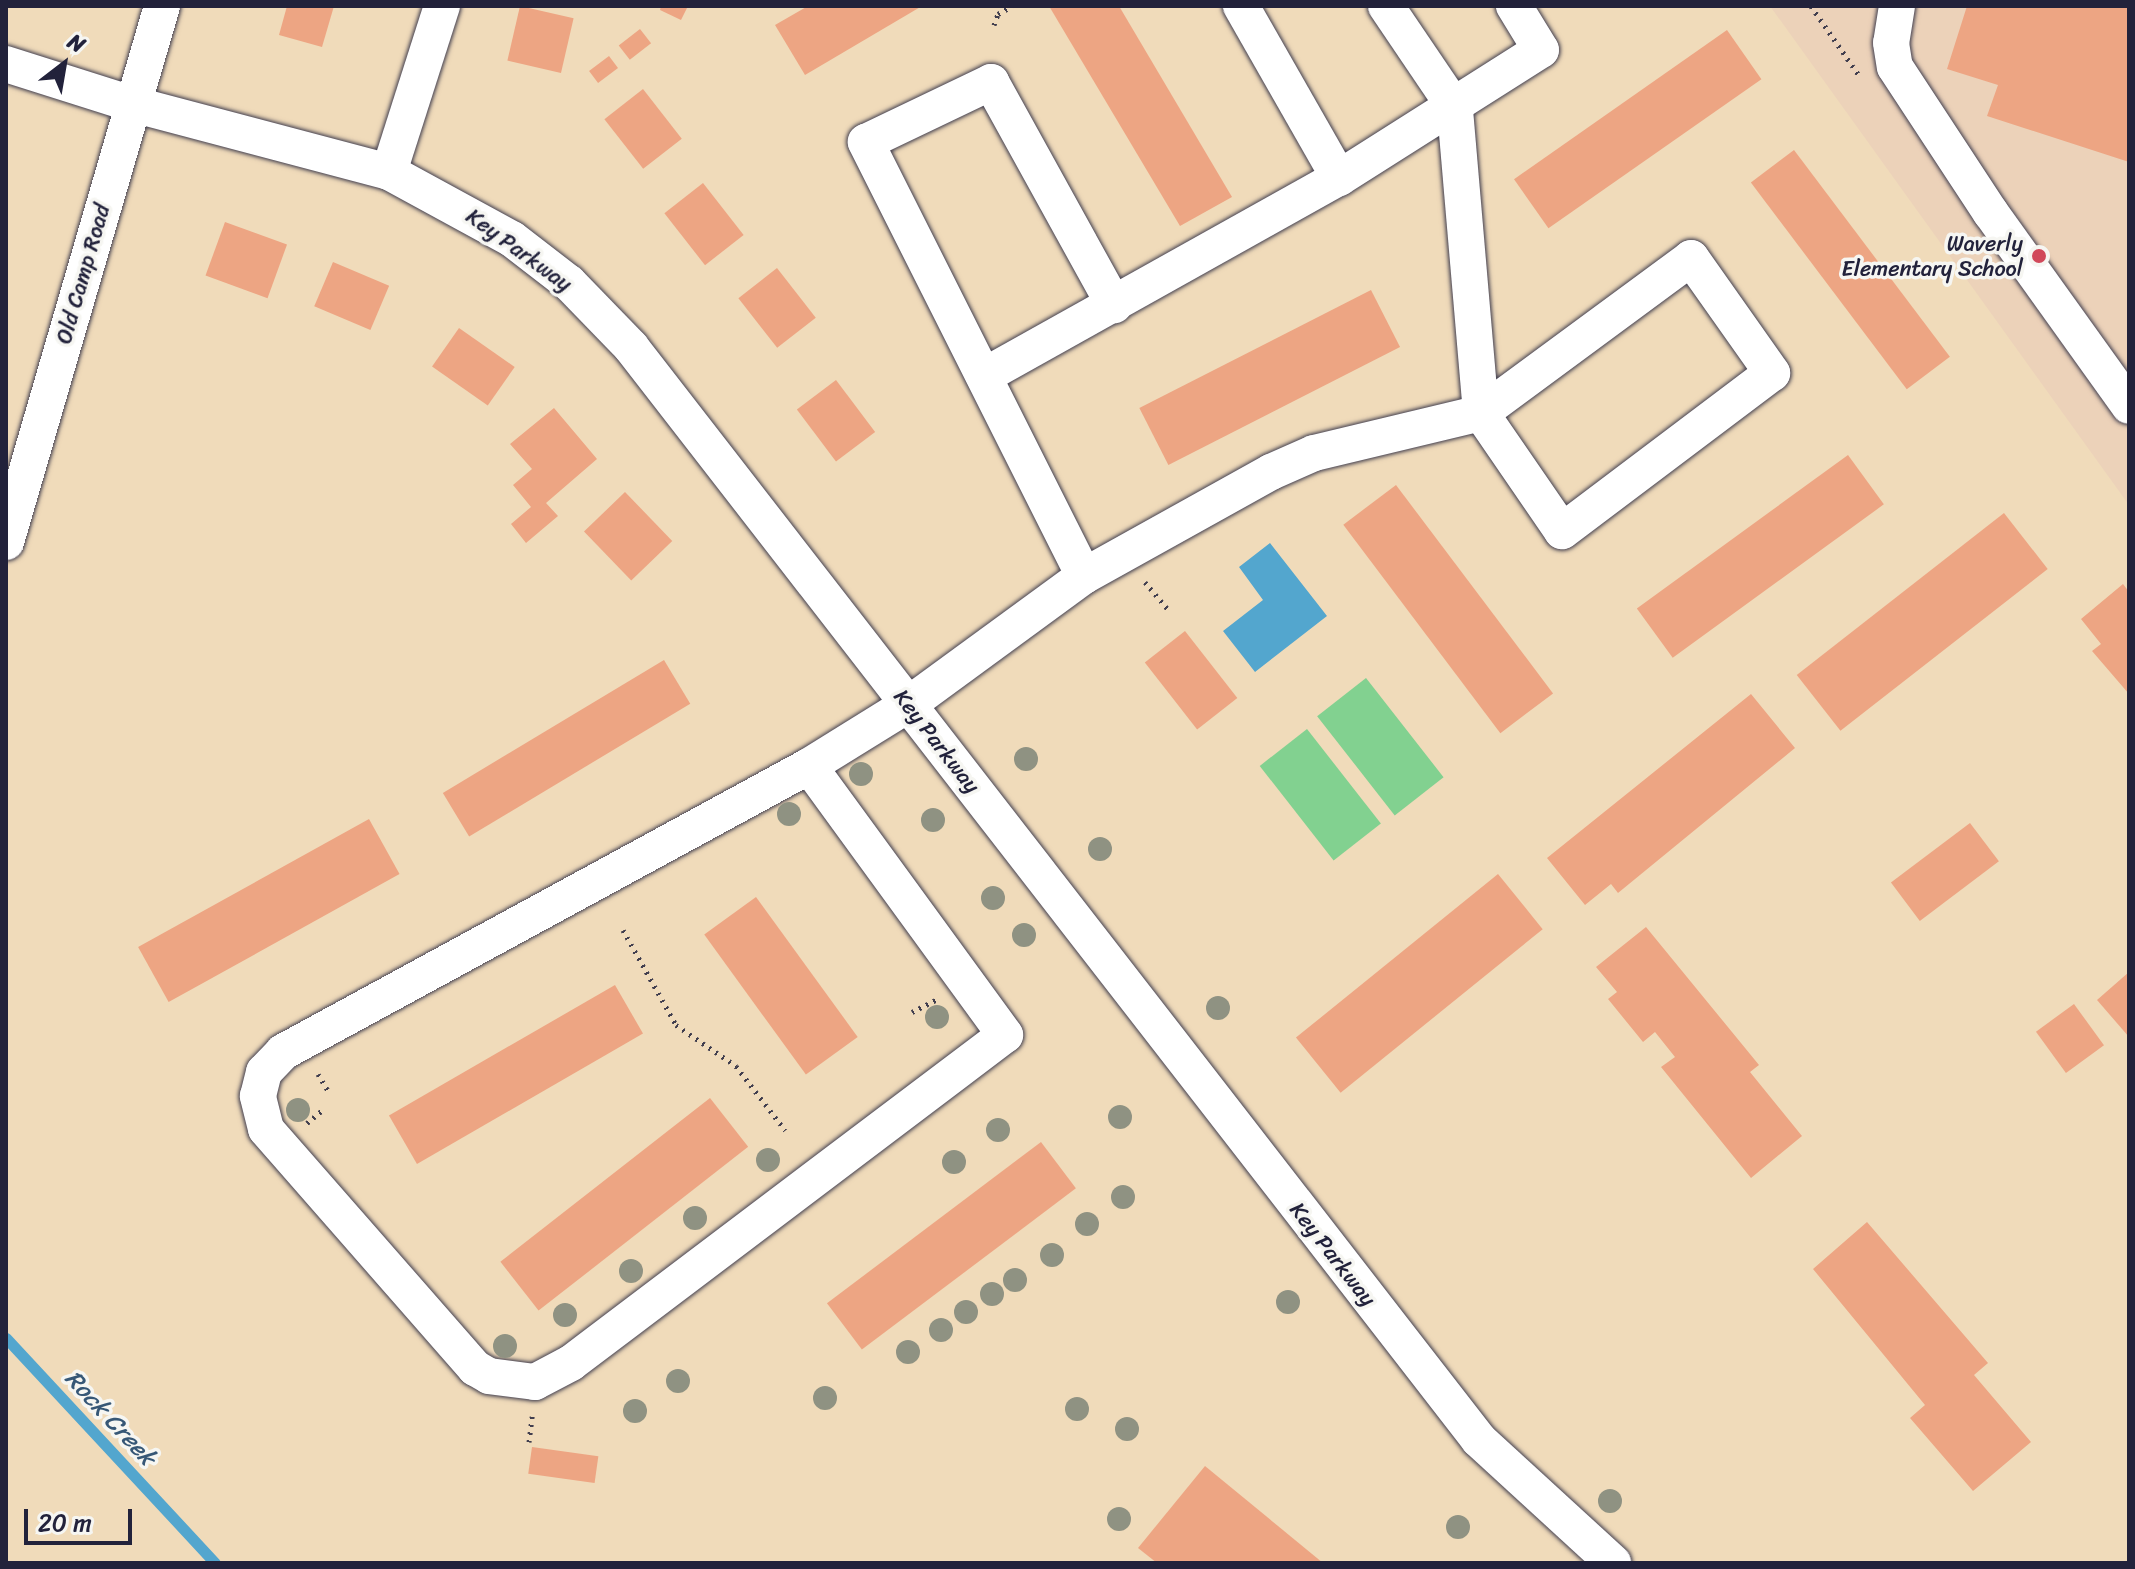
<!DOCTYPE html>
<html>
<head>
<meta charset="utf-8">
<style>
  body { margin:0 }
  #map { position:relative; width:2135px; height:1569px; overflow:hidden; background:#f0dbba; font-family:Sriracha,sans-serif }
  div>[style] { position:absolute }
  .built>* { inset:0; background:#ecd2b9 }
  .green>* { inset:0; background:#82d190; transform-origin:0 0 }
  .water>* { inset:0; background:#53a6ce }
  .stream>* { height:11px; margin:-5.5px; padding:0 5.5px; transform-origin:5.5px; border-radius:5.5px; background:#53a6ce }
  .building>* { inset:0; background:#eda583; transform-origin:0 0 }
  .path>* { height:5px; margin-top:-2.5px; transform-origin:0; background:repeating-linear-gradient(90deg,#413e4e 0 2px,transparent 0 8px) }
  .roads { filter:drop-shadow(0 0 2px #413e4e) drop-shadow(0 0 2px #413e4e) }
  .minor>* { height:36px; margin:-18px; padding:0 18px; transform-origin:18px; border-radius:18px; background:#fff }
  .trees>* { width:24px; height:24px; margin:-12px; border-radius:50%; background:#8f9282 }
  .dots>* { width:22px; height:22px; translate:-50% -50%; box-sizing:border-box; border:4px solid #f6f6f2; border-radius:50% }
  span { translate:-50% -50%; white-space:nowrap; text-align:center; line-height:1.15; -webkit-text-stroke:7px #f6f6f2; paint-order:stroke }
  .poi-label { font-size:22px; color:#22223b }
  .right { translate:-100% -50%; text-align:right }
  .street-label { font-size:22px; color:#22223b }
  .water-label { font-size:24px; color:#365776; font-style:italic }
  .frame { position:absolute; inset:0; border:8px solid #22223b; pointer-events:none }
  .north { position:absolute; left:24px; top:24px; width:80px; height:80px; -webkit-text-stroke:6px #f6f6f2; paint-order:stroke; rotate:31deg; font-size:22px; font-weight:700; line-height:32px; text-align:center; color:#22223b }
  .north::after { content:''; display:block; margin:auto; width:28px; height:36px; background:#22223b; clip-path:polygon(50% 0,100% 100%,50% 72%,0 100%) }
  .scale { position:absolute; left:24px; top:1509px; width:108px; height:36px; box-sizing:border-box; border:4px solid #22223b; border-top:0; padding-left:10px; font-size:24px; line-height:28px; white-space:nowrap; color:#22223b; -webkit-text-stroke:6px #f6f6f2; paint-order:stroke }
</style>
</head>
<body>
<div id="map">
  <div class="built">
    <div style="clip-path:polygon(1770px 6px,2129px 6px,2129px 505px)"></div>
  </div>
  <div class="green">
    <div style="left:1366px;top:678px;width:126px;height:62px;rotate:52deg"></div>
    <div style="left:1307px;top:729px;width:120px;height:60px;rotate:52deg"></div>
  </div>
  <div class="water">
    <div style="clip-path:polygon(1270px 543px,1327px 616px,1255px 672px,1223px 631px,1263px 600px,1239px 567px)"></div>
  </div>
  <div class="stream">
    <div style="left:6px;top:1338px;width:307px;rotate:47.1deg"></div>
  </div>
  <div class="building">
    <div style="clip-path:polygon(287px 6px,334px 6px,322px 47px,279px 35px)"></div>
    <div style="left:520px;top:6px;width:55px;height:56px;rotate:13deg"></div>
    <div style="clip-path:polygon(661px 6px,683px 6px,687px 8px,681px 20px,660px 10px)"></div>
    <div style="clip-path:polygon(808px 6px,922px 6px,805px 75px,775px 25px)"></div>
    <div style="clip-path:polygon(1049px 6px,1119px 6px,1232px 197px,1180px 226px)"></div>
    <div style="clip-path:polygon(1967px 6px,2129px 6px,2129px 162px,1987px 116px,1998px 85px,1947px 69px)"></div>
    <div style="left:640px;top:29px;width:18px;height:27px;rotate:52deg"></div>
    <div style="left:1727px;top:30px;width:60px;height:260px;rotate:55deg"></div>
    <div style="left:609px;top:56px;width:15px;height:25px;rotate:53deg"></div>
    <div style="left:643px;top:89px;width:63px;height:49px;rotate:52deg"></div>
    <div style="left:1794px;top:150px;width:259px;height:54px;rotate:53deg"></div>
    <div style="left:703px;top:183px;width:66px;height:49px;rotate:52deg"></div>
    <div style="left:225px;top:222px;width:66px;height:57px;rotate:20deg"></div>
    <div style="left:333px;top:262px;width:61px;height:48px;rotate:23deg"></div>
    <div style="left:777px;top:268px;width:63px;height:49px;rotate:52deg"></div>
    <div style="left:1371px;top:290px;width:64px;height:260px;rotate:63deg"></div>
    <div style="left:459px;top:328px;width:68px;height:47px;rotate:35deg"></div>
    <div style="left:836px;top:380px;width:65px;height:49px;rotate:53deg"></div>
    <div style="clip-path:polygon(554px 408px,597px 459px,546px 503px,558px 516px,526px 543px,511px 524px,531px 507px,513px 485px,532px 469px,510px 444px)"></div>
    <div style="left:1848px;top:455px;width:61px;height:261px;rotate:54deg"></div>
    <div style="left:1396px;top:485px;width:261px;height:66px;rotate:53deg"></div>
    <div style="left:625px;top:492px;width:68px;height:57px;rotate:46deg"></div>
    <div style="left:2004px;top:513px;width:71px;height:263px;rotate:52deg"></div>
    <div style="clip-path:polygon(2123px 584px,2129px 592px,2129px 694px,2092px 651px,2101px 644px,2081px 619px)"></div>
    <div style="left:1185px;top:631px;width:85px;height:51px;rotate:52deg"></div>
    <div style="left:664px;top:660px;width:51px;height:258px;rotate:59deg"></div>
    <div style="clip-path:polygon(1751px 694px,1795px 748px,1618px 893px,1611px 884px,1585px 905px,1547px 858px)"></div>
    <div style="left:369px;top:819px;width:63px;height:264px;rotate:61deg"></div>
    <div style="left:1970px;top:823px;width:48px;height:99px;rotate:53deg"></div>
    <div style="left:1498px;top:874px;width:71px;height:260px;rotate:51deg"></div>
    <div style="left:756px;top:897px;width:173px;height:64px;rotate:54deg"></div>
    <div style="clip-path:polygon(1646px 927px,1759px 1065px,1750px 1072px,1802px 1136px,1751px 1178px,1661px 1067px,1675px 1057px,1655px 1032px,1643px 1042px,1608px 999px,1617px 992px,1596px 967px)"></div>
    <div style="clip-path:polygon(2129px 972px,2129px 1037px,2097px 1000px)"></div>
    <div style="left:615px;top:985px;width:56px;height:261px;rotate:60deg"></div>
    <div style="left:2074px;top:1004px;width:51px;height:47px;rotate:54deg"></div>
    <div style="left:710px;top:1098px;width:62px;height:266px;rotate:52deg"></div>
    <div style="left:1041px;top:1142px;width:58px;height:268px;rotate:53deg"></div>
    <div style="clip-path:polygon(1867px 1222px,1988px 1363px,1974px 1375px,2031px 1442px,1973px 1491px,1910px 1418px,1925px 1405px,1813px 1269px)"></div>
    <div style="left:532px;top:1447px;width:67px;height:27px;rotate:8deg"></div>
    <div style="clip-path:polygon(1205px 1466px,1323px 1563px,1157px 1563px,1138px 1548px)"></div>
  </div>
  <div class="path">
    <div style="left:1811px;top:6px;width:83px;rotate:55.3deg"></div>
    <div style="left:994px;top:25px;width:12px;rotate:-70deg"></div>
    <div style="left:998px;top:14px;width:16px;rotate:-30deg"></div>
    <div style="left:1145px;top:582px;width:39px;rotate:50deg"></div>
    <div style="left:623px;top:930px;width:109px;rotate:60.8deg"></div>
    <div style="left:676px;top:1025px;width:73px;rotate:34.3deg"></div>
    <div style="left:736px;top:1066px;width:81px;rotate:52.6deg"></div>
    <div style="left:912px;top:1012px;width:27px;rotate:-27deg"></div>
    <div style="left:318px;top:1074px;width:21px;rotate:59deg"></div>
    <div style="left:307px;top:1123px;width:23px;rotate:-40deg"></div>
    <div style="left:529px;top:1442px;width:26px;rotate:-83deg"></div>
  </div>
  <div class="roads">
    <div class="minor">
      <div style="left:1241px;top:6px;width:198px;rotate:60.3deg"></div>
      <div style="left:1897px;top:6px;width:37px;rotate:99deg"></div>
      <div style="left:1891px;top:43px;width:24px;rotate:81deg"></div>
      <div style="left:1895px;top:67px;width:175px;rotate:56.7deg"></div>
      <div style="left:1991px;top:213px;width:237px;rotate:54.4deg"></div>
      <div style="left:6px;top:64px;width:132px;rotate:17.6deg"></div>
      <div style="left:132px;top:104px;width:266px;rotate:14.8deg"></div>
      <div style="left:389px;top:172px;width:140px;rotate:28.6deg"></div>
      <div style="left:512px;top:239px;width:72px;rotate:37.7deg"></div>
      <div style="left:569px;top:283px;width:89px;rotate:45.9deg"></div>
      <div style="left:631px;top:347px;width:1383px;rotate:52.19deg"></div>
      <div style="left:1479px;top:1440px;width:182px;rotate:42.5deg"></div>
      <div style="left:389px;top:172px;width:174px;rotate:-72.3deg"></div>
      <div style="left:1691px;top:258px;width:141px;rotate:54.8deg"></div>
      <div style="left:1772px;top:373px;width:263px;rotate:143deg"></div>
      <div style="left:1562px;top:531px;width:143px;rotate:-124.5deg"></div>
      <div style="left:1481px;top:413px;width:261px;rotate:-36.4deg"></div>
      <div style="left:984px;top:376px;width:406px;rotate:-29.2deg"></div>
      <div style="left:1339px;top:178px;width:239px;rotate:-32.4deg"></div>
      <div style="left:1541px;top:50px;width:52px;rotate:-121.5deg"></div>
      <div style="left:6px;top:542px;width:558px;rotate:-73.77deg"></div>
      <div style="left:1084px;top:576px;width:486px;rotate:-116.7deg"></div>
      <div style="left:866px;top:142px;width:139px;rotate:-25.6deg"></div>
      <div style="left:991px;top:82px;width:255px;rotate:61.1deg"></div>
      <div style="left:809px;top:766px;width:333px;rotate:53.9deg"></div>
      <div style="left:1005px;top:1035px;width:544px;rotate:142.92deg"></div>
      <div style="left:571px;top:1363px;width:41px;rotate:152.2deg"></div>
      <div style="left:535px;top:1382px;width:46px;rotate:-172.6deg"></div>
      <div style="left:489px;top:1376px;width:16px;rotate:-150deg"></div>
      <div style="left:475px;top:1368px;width:317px;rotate:-131.2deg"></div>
      <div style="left:266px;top:1129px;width:34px;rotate:-104deg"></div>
      <div style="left:258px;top:1096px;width:25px;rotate:-76deg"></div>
      <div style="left:264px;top:1072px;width:28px;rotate:-46deg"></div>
      <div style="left:283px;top:1052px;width:599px;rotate:-28.53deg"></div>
      <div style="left:809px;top:766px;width:118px;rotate:-31.8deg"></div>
      <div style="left:909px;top:704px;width:217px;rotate:-36.2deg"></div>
      <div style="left:1084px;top:576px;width:214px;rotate:-29.1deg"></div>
      <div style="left:1271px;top:472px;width:47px;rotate:-23.8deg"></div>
      <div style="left:1314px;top:453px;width:172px;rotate:-13.5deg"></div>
      <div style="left:1481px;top:413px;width:306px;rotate:-94.9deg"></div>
      <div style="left:1455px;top:108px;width:123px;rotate:-124.1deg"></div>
    </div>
  </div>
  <div class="trees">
    <div style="left:1026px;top:759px"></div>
    <div style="left:861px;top:774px"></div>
    <div style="left:789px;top:814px"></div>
    <div style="left:933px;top:820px"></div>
    <div style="left:1100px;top:849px"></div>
    <div style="left:993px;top:898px"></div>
    <div style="left:1024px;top:935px"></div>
    <div style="left:1218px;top:1008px"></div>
    <div style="left:937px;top:1017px"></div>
    <div style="left:298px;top:1110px"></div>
    <div style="left:1120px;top:1117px"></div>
    <div style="left:998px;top:1130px"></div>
    <div style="left:768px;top:1160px"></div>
    <div style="left:954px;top:1162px"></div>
    <div style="left:1123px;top:1197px"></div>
    <div style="left:695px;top:1218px"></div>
    <div style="left:1087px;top:1224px"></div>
    <div style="left:1052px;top:1255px"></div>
    <div style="left:631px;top:1271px"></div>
    <div style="left:1015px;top:1280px"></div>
    <div style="left:992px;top:1294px"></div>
    <div style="left:1288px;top:1302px"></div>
    <div style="left:966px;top:1312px"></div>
    <div style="left:565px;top:1315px"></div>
    <div style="left:941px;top:1330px"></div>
    <div style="left:505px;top:1346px"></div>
    <div style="left:908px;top:1352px"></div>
    <div style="left:678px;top:1381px"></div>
    <div style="left:825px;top:1398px"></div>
    <div style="left:1077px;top:1409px"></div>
    <div style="left:635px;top:1411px"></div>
    <div style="left:1127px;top:1429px"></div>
    <div style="left:1610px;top:1501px"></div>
    <div style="left:1119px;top:1519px"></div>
    <div style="left:1458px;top:1527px"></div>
  </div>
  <div class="dots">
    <div style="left:2039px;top:256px;background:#d1495b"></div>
  </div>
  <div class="poi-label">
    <span class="right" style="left:2023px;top:256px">Waverly<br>Elementary School</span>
  </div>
  <div class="street-label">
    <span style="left:519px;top:250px;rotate:36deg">Key Parkway</span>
    <span style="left:83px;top:274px;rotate:-74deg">Old Camp Road</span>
    <span style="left:937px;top:741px;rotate:52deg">Key Parkway</span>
    <span style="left:1333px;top:1254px;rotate:52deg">Key Parkway</span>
  </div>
  <div class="water-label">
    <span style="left:110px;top:1418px;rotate:47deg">Rock Creek</span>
  </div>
  <div class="frame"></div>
  <div class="north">N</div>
  <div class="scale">20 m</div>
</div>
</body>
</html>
